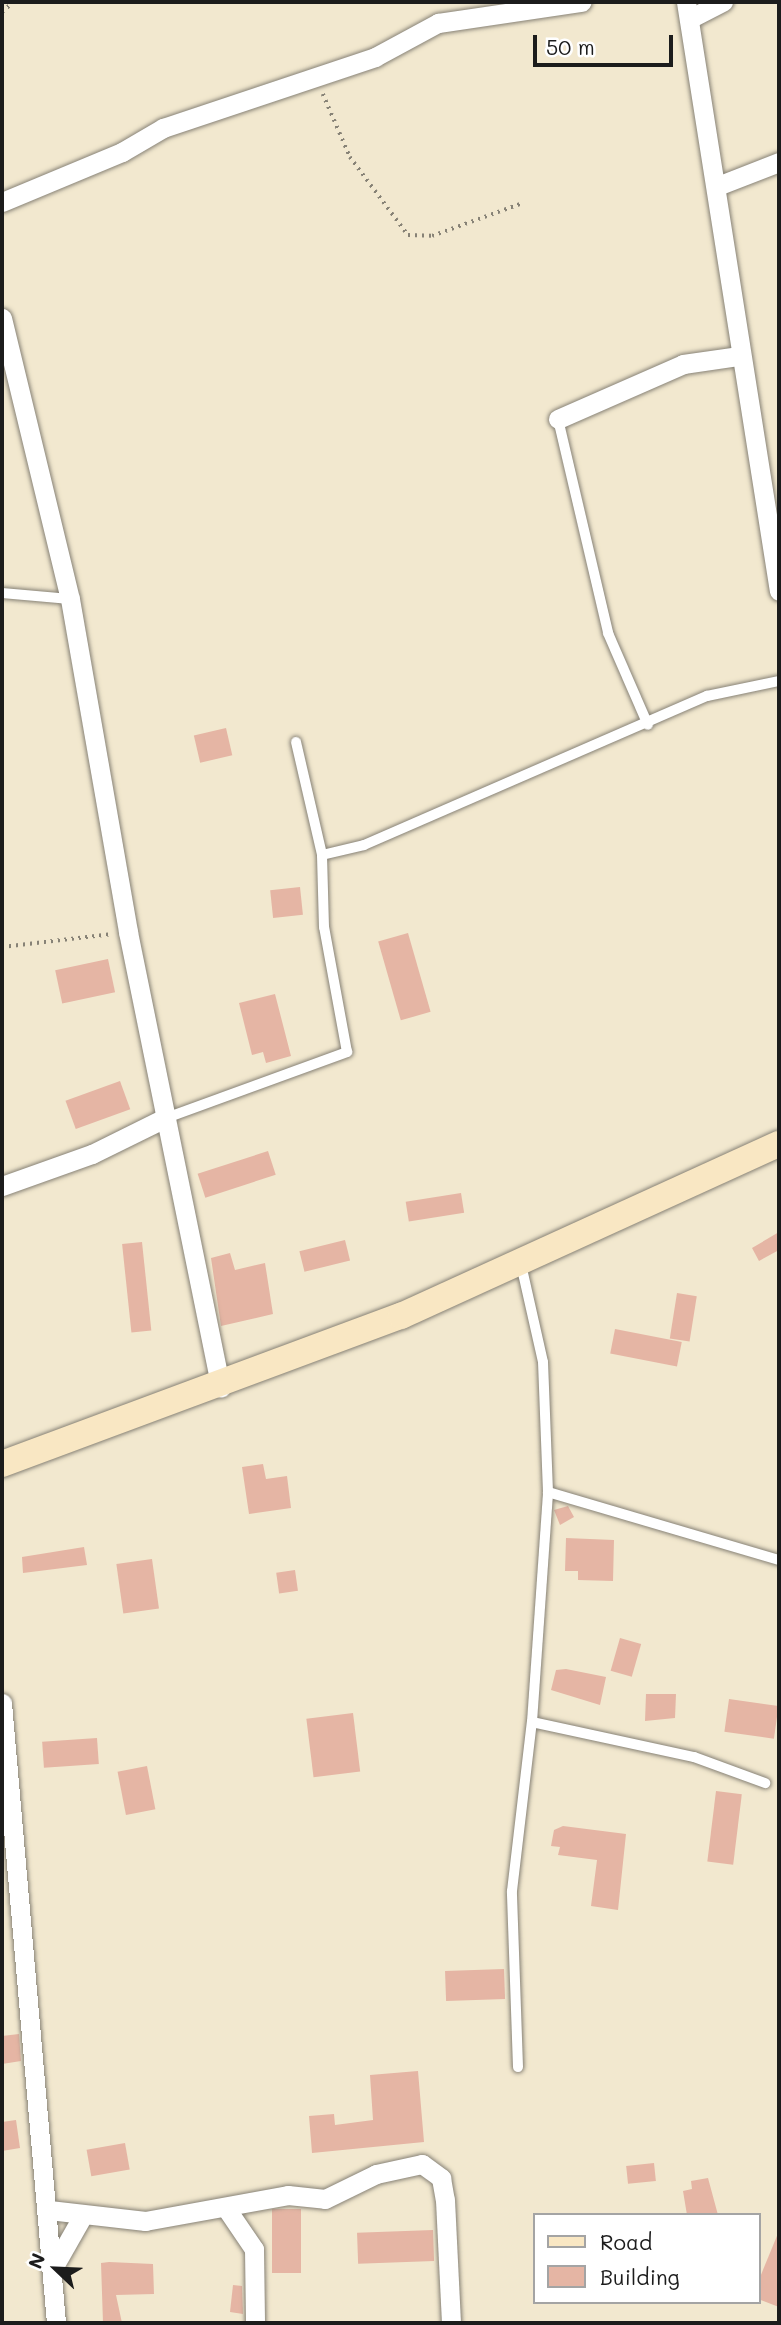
<!DOCTYPE html>
<html>
<head>
<meta charset="utf-8">
<style>
  body { margin:0 }
  #map { position:relative; width:781px; height:2325px; overflow:hidden; background:#f2e8cf; font-family:Mali,sans-serif }
  div>[style] { position:absolute }
  .building>* { inset:0; background:#e5b5a4; transform-origin:0 0 }
  .path>* { height:3.5px; margin-top:-1.75px; transform-origin:0; background:repeating-linear-gradient(90deg,#878276 0 2px,transparent 0 7px) }
  .roads { filter:drop-shadow(0 0 2px #878276) drop-shadow(0 0 2px #878276) }
  .lane>* { height:10px; margin:-5px; padding:0 5px; transform-origin:5px; border-radius:5px; background:#fff }
  .street>* { height:19px; margin:-9.5px; padding:0 9.5px; transform-origin:9.5px; border-radius:9.5px; background:#fff }
  .secondary>* { height:26px; margin:-13px; padding:0 13px; transform-origin:13px; border-radius:13px; background:#f9e7c3 }
  span { translate:-50% -50%; white-space:nowrap; text-align:center; line-height:1.15; -webkit-text-stroke:7px #fff; paint-order:stroke }
  .frame { position:absolute; inset:0; border:4px solid #1c1c1c; pointer-events:none }
  .legend { position:absolute; left:533px; top:2213px; width:228px; height:91px; box-sizing:border-box; background:#fff; border:2px solid #a4a4a4; margin:0; padding:9px 12px; list-style:none; font-size:21px; color:#1c1c1c }
  .legend li { display:flex; align-items:center; gap:14px; height:35px }
  .legend b { width:35px; border:2px solid #a4a4a4 }
  .north { position:absolute; left:21px; top:2234px; width:70px; height:70px; -webkit-text-stroke:5px #fff; paint-order:stroke; rotate:293deg; font-size:19px; font-weight:700; line-height:28px; text-align:center; color:#1c1c1c }
  .north::after { content:''; display:block; margin:auto; width:24px; height:32px; background:#1c1c1c; clip-path:polygon(50% 0,100% 100%,50% 72%,0 100%) }
  .scale { position:absolute; left:533px; top:35px; width:140px; height:32px; box-sizing:border-box; border:4px solid #1c1c1c; border-top:0; padding-left:9px; font-size:21px; line-height:24px; white-space:nowrap; color:#1c1c1c; -webkit-text-stroke:5px #fff; paint-order:stroke }
</style>
</head>
<body>
<div id="map">
  <div class="building">
    <div style="left:226px;top:728px;width:28px;height:33px;rotate:77deg"></div>
    <div style="left:300px;top:887px;width:28px;height:30px;rotate:84deg"></div>
    <div style="left:408px;top:933px;width:82px;height:31px;rotate:74deg"></div>
    <div style="left:108px;top:959px;width:34px;height:54px;rotate:78deg"></div>
    <div style="clip-path:polygon(275px 994px,291px 1056px,266px 1063px,263px 1052px,252px 1055px,239px 1003px)"></div>
    <div style="left:120px;top:1081px;width:30px;height:58px;rotate:70deg"></div>
    <div style="left:268px;top:1151px;width:25px;height:74px;rotate:72deg"></div>
    <div style="left:461px;top:1193px;width:20px;height:56px;rotate:81deg"></div>
    <div style="clip-path:polygon(779px 1232px,779px 1250px,759px 1261px,752px 1248px)"></div>
    <div style="left:345px;top:1240px;width:21px;height:47px;rotate:76deg"></div>
    <div style="left:142px;top:1242px;width:89px;height:20px;rotate:84deg"></div>
    <div style="clip-path:polygon(230px 1253px,235px 1270px,265px 1263px,273px 1314px,221px 1326px,211px 1258px)"></div>
    <div style="left:677px;top:1293px;width:20px;height:46px;rotate:9deg"></div>
    <div style="left:615px;top:1329px;width:68px;height:25px;rotate:11deg"></div>
    <div style="clip-path:polygon(263px 1464px,266px 1479px,287px 1476px,291px 1508px,249px 1514px,242px 1467px)"></div>
    <div style="clip-path:polygon(568px 1506px,574px 1517px,560px 1525px,554px 1510px)"></div>
    <div style="clip-path:polygon(566px 1538px,614px 1540px,613px 1581px,578px 1580px,578px 1571px,565px 1571px)"></div>
    <div style="clip-path:polygon(84px 1547px,87px 1565px,23px 1573px,22px 1557px)"></div>
    <div style="left:152px;top:1559px;width:50px;height:36px;rotate:82deg"></div>
    <div style="left:295px;top:1570px;width:21px;height:19px;rotate:82deg"></div>
    <div style="left:620px;top:1638px;width:22px;height:34px;rotate:16deg"></div>
    <div style="clip-path:polygon(566px 1669px,606px 1677px,600px 1705px,551px 1690px,556px 1670px)"></div>
    <div style="clip-path:polygon(646px 1694px,676px 1694px,675px 1718px,645px 1721px)"></div>
    <div style="left:729px;top:1699px;width:50px;height:33px;rotate:8deg"></div>
    <div style="left:353px;top:1713px;width:59px;height:47px;rotate:83deg"></div>
    <div style="left:97px;top:1738px;width:26px;height:55px;rotate:86deg"></div>
    <div style="left:147px;top:1766px;width:44px;height:30px;rotate:79deg"></div>
    <div style="left:716px;top:1791px;width:26px;height:71px;rotate:7deg"></div>
    <div style="clip-path:polygon(563px 1826px,626px 1834px,618px 1910px,591px 1906px,597px 1860px,558px 1855px,560px 1847px,551px 1846px,554px 1830px)"></div>
    <div style="left:504px;top:1969px;width:30px;height:59px;rotate:88deg"></div>
    <div style="clip-path:polygon(19px 2034px,21px 2061px,2px 2064px,2px 2036px)"></div>
    <div style="clip-path:polygon(418px 2071px,424px 2142px,312px 2153px,309px 2116px,334px 2114px,335px 2125px,373px 2120px,370px 2075px)"></div>
    <div style="clip-path:polygon(16px 2120px,20px 2148px,2px 2151px,2px 2122px)"></div>
    <div style="left:125px;top:2143px;width:27px;height:39px;rotate:80deg"></div>
    <div style="left:654px;top:2163px;width:18px;height:28px;rotate:84deg"></div>
    <div style="clip-path:polygon(708px 2178px,718px 2215px,687px 2215px,683px 2191px,692px 2189px,691px 2181px)"></div>
    <div style="left:301px;top:2209px;width:64px;height:29px;rotate:90deg"></div>
    <div style="left:433px;top:2230px;width:31px;height:76px;rotate:88deg"></div>
    <div style="clip-path:polygon(779px 2231px,779px 2307px,758px 2299px,758px 2282px)"></div>
    <div style="clip-path:polygon(109px 2262px,153px 2264px,154px 2294px,116px 2295px,122px 2323px,103px 2323px,101px 2263px)"></div>
    <div style="clip-path:polygon(233px 2285px,242px 2286px,243px 2314px,230px 2312px)"></div>
  </div>
  <div class="path">
    <div style="left:2px;top:12px;width:15px;rotate:-42deg"></div>
    <div style="left:323px;top:94px;width:69px;rotate:66.8deg"></div>
    <div style="left:350px;top:157px;width:97px;rotate:53.4deg"></div>
    <div style="left:408px;top:235px;width:24px;rotate:2deg"></div>
    <div style="left:432px;top:236px;width:94px;rotate:-20deg"></div>
    <div style="left:2px;top:947px;width:111px;rotate:-6.7deg"></div>
  </div>
  <div class="roads">
    <div class="lane">
      <div style="left:558px;top:419px;width:220px;rotate:76.8deg"></div>
      <div style="left:608px;top:633px;width:100px;rotate:66.5deg"></div>
      <div style="left:2px;top:593px;width:68px;rotate:5deg"></div>
      <div style="left:296px;top:742px;width:116px;rotate:77deg"></div>
      <div style="left:166px;top:1118px;width:193px;rotate:-20deg"></div>
      <div style="left:347px;top:1052px;width:127px;rotate:-100.4deg"></div>
      <div style="left:324px;top:927px;width:72px;rotate:-91.6deg"></div>
      <div style="left:322px;top:855px;width:43px;rotate:-13.4deg"></div>
      <div style="left:364px;top:845px;width:374px;rotate:-23.5deg"></div>
      <div style="left:707px;top:696px;width:74px;rotate:-11.8deg"></div>
      <div style="left:548px;top:1492px;width:241px;rotate:16.4deg"></div>
      <div style="left:532px;top:1722px;width:166px;rotate:12.2deg"></div>
      <div style="left:694px;top:1757px;width:76px;rotate:20.1deg"></div>
      <div style="left:518px;top:2067px;width:176px;rotate:-92deg"></div>
      <div style="left:512px;top:1891px;width:170px;rotate:-83.3deg"></div>
      <div style="left:532px;top:1722px;width:231px;rotate:-86deg"></div>
      <div style="left:548px;top:1492px;width:130px;rotate:-92.2deg"></div>
      <div style="left:543px;top:1362px;width:100px;rotate:-102.7deg"></div>
    </div>
    <div class="street">
      <div style="left:686px;top:2px;width:596px;rotate:81.03deg"></div>
      <div style="left:691px;top:18px;width:36px;rotate:-27deg"></div>
      <div style="left:720px;top:185px;width:63px;rotate:-21.3deg"></div>
      <div style="left:2px;top:202px;width:130px;rotate:-22.6deg"></div>
      <div style="left:122px;top:152px;width:48px;rotate:-30.3deg"></div>
      <div style="left:163px;top:128px;width:224px;rotate:-18.5deg"></div>
      <div style="left:375px;top:57px;width:72px;rotate:-28.4deg"></div>
      <div style="left:438px;top:23px;width:145px;rotate:-8.4deg"></div>
      <div style="left:2px;top:318px;width:289px;rotate:76.4deg"></div>
      <div style="left:70px;top:599px;width:338px;rotate:80.1deg"></div>
      <div style="left:128px;top:932px;width:465px;rotate:78.5deg"></div>
      <div style="left:558px;top:419px;width:137px;rotate:-23.7deg"></div>
      <div style="left:683px;top:364px;width:57px;rotate:-8.1deg"></div>
      <div style="left:2px;top:1186px;width:96px;rotate:-19.6deg"></div>
      <div style="left:92px;top:1154px;width:81px;rotate:-26.3deg"></div>
      <div style="left:2px;top:1703px;width:622px;rotate:85.02deg"></div>
      <div style="left:226px;top:2208px;width:50px;rotate:55.7deg"></div>
      <div style="left:254px;top:2249px;width:74px;rotate:89.2deg"></div>
      <div style="left:49px;top:2210px;width:97px;rotate:6.5deg"></div>
      <div style="left:145px;top:2221px;width:145px;rotate:-10.3deg"></div>
      <div style="left:288px;top:2195px;width:37px;rotate:6deg"></div>
      <div style="left:325px;top:2199px;width:57px;rotate:-26.1deg"></div>
      <div style="left:376px;top:2174px;width:47px;rotate:-12.3deg"></div>
      <div style="left:422px;top:2164px;width:24px;rotate:36deg"></div>
      <div style="left:441px;top:2178px;width:22px;rotate:80deg"></div>
      <div style="left:445px;top:2200px;width:123px;rotate:87.2deg"></div>
      <div style="left:53px;top:2268px;width:59px;rotate:-60.4deg"></div>
    </div>
    <div class="secondary">
      <div style="left:2px;top:1464px;width:426px;rotate:-20.4deg"></div>
      <div style="left:401px;top:1316px;width:415px;rotate:-24.5deg"></div>
    </div>
  </div>
  <div class="frame"></div>
  <ul class="legend">
  <li><b style="height:9px;background:#f9e7c3"></b>Road</li>
  <li><b style="height:19px;background:#e5b5a4"></b>Building</li>
  </ul>
  <div class="north">N</div>
  <div class="scale">50 m</div>
</div>
</body>
</html>
